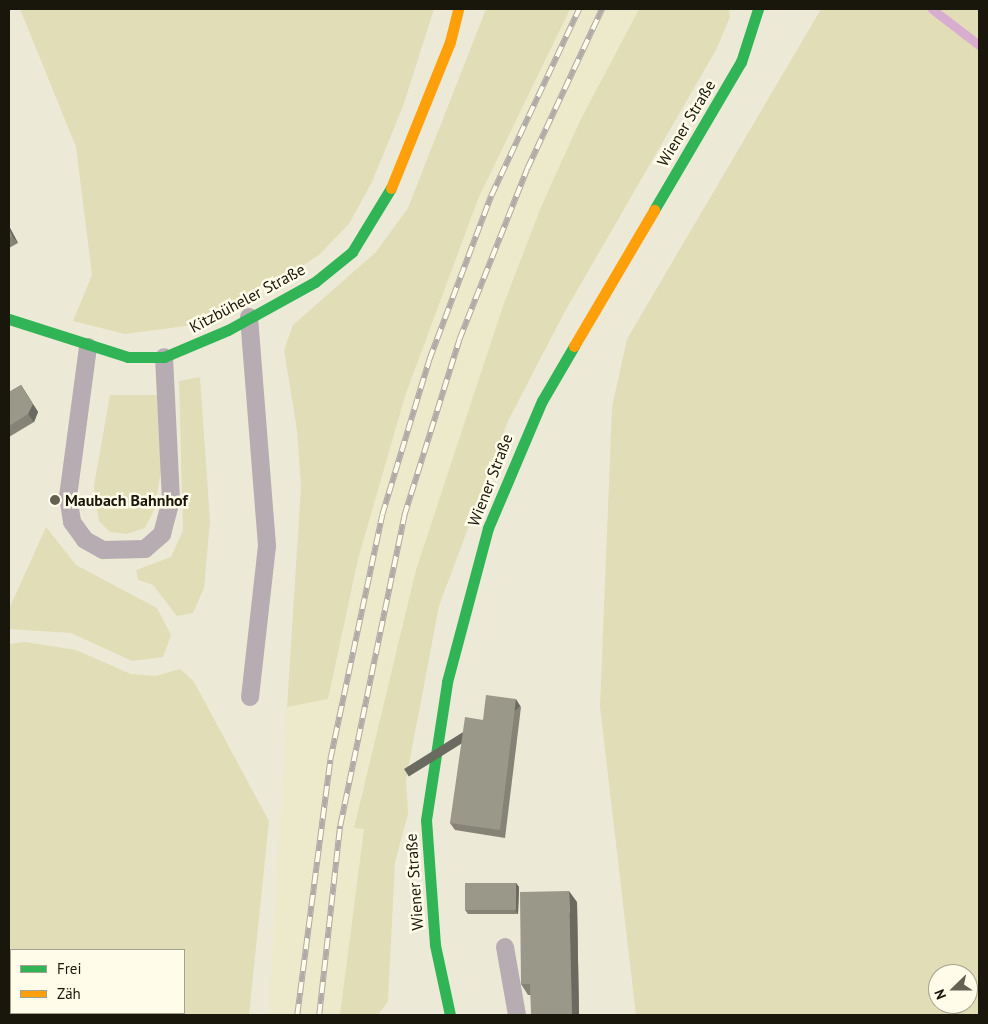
<!DOCTYPE html>
<html>
<head>
<meta charset="utf-8">
<style>
  body { margin:0 }
  #map { position:relative; width:988px; height:1024px; overflow:hidden; background:#ecead7; font-family:"PT Sans",sans-serif }
  div>[style] { position:absolute }
  .built>* { inset:0; background:#ede9cb }
  .green>* { inset:0; background:#e1ddb7 }
  .stream>* { height:9px; margin:-4.5px; padding:0 4.5px; transform-origin:4.5px; border-radius:4.5px; background:#d8aed0 }
  .lane>* { height:18px; margin:-9px; padding:0 9px; transform-origin:9px; border-radius:9px; background:#b6acb1 }
  .fast>* { height:11px; margin:-5.5px; padding:0 5.5px; transform-origin:5.5px; border-radius:5.5px; background:#30b455 }
  .slow>* { height:11px; margin:-5.5px; padding:0 5.5px; transform-origin:5.5px; border-radius:5.5px; background:#ff9f0a }
  .rail>* { height:5.5px; margin-top:-2.75px; transform-origin:0; background:repeating-linear-gradient(90deg,#fffde9 0 11px,#b1aba7 0 22px); box-sizing:border-box; border-block:1px solid #b1aba7 }
  .wall>* { inset:0; background:#848376 }
  .shaded-wall>* { inset:0; background:#6b6a60; transform-origin:0 0 }
  .building>* { inset:0; background:#999889; transform-origin:0 0 }
  .dots>* { width:14px; height:14px; translate:-50% -50%; box-sizing:border-box; border:2px solid #fffde9; border-radius:50% }
  span { translate:-50% -50%; white-space:nowrap; text-align:center; line-height:1.15; -webkit-text-stroke:5px #fffde9; paint-order:stroke }
  .street-label { font-size:16px; color:#19170b }
  .poi-label { font-size:16px; color:#19170b; font-weight:700 }
  .left { translate:0 -50%; text-align:left }
  .frame { position:absolute; inset:0; border:10px solid #19170b; pointer-events:none }
  .legend { position:absolute; left:10px; top:949px; width:175px; height:65px; box-sizing:border-box; background:#fffde9; border:1px solid #a3a190; margin:0; padding:6px 9px; list-style:none; font-size:15px; color:#19170b }
  .legend li { display:flex; align-items:center; gap:10px; height:25px }
  .legend b { width:25px; border:1px solid #a3a190 }
  .north { position:absolute; left:928px; top:964px; width:50px; height:50px; box-sizing:border-box; background:#fffde9; border:1px solid #a3a190; border-radius:50%; rotate:248deg; font-size:14px; font-weight:700; line-height:20px; text-align:center; color:#19170b }
  .north::after { content:''; display:block; margin:auto; width:18px; height:22px; background:#636152; clip-path:polygon(50% 0,100% 100%,50% 72%,0 100%) }
</style>
</head>
<body>
<div id="map">
  <div class="built">
    <div style="clip-path:polygon(570px 9px,639px 9px,581px 119px,541px 207px,503px 306px,416px 570px,354px 827px,364px 829px,340px 1015px,269px 1015px,287px 707px,328px 699px,358px 559px,405px 396px,478px 199px)"></div>
  </div>
  <div class="green">
    <div style="clip-path:polygon(20px 9px,434px 9px,403px 106px,372px 182px,349px 224px,319px 255px,281px 280px,186px 326px,125px 334px,73px 321px,92px 275px,76px 147px)"></div>
    <div style="clip-path:polygon(486px 9px,570px 9px,478px 199px,405px 396px,358px 559px,328px 699px,287px 707px,301px 487px,297px 430px,284px 350px,293px 325px,376px 252px,408px 208px)"></div>
    <div style="clip-path:polygon(639px 9px,729px 9px,730px 17px,716px 50px,564px 313px,508px 421px,439px 606px,406px 780px,408px 814px,395px 862px,388px 1001px,378px 1015px,340px 1015px,364px 829px,354px 828px,416px 570px,503px 306px,541px 207px,581px 119px)"></div>
    <div style="clip-path:polygon(evenodd,821px 9px,979px 9px,979px 1015px,636px 1015px,600px 707px,612px 407px,627px 339px,821px 9px,938px 974px,968px 974px,968px 1004px,938px 1004px,938px 974px)"></div>
    <div style="clip-path:polygon(200px 377px,210px 521px,204px 588px,193px 613px,177px 616px,153px 585px,138px 580px,136px 570px,171px 557px,183px 531px,179px 381px)"></div>
    <div style="clip-path:polygon(110px 395px,157px 395px,161px 470px,155px 508px,145px 528px,127px 534px,110px 532px,99px 521px,96px 506px,94px 485px)"></div>
    <div style="clip-path:polygon(46px 527px,76px 565px,157px 608px,171px 635px,163px 657px,132px 661px,71px 633px,9px 629px,9px 609px)"></div>
    <div style="clip-path:polygon(evenodd,25px 642px,76px 650px,131px 674px,156px 676px,180px 669px,193px 680px,269px 821px,249px 1015px,9px 1015px,9px 644px,25px 642px,11px 950px,184px 950px,184px 1013px,11px 1013px,11px 950px)"></div>
  </div>
  <div class="stream">
    <div style="left:932px;top:9px;width:59px;rotate:37.5deg"></div>
  </div>
  <div class="lane">
    <div style="left:249px;top:317px;width:230px;rotate:85.5deg"></div>
    <div style="left:267px;top:546px;width:152px;rotate:96.4deg"></div>
    <div style="left:88px;top:347px;width:150px;rotate:97.6deg"></div>
    <div style="left:68px;top:496px;width:26px;rotate:81deg"></div>
    <div style="left:72px;top:522px;width:22px;rotate:54deg"></div>
    <div style="left:85px;top:540px;width:21px;rotate:29deg"></div>
    <div style="left:103px;top:550px;width:42px;rotate:-1.4deg"></div>
    <div style="left:145px;top:549px;width:23px;rotate:-41deg"></div>
    <div style="left:162px;top:534px;width:35px;rotate:-75deg"></div>
    <div style="left:171px;top:500px;width:143px;rotate:-92.8deg"></div>
    <div style="left:505px;top:947px;width:69px;rotate:80deg"></div>
  </div>
  <div class="fast">
    <div style="left:654px;top:210px;width:172px;rotate:-59.6deg"></div>
    <div style="left:741px;top:62px;width:56px;rotate:-72.2deg"></div>
    <div style="left:9px;top:319px;width:125px;rotate:17.7deg"></div>
    <div style="left:128px;top:357px;width:36px"></div>
    <div style="left:164px;top:357px;width:69px;rotate:-22.9deg"></div>
    <div style="left:228px;top:330px;width:99px;rotate:-28.9deg"></div>
    <div style="left:315px;top:282px;width:48px;rotate:-39deg"></div>
    <div style="left:352px;top:252px;width:75px;rotate:-58.6deg"></div>
    <div style="left:450px;top:1015px;width:72px;rotate:-102.1deg"></div>
    <div style="left:435px;top:945px;width:125px;rotate:-94.1deg"></div>
    <div style="left:426px;top:820px;width:140px;rotate:-81.3deg"></div>
    <div style="left:447px;top:682px;width:159px;rotate:-75.1deg"></div>
    <div style="left:488px;top:528px;width:138px;rotate:-67deg"></div>
    <div style="left:542px;top:401px;width:64px;rotate:-59.8deg"></div>
  </div>
  <div class="slow">
    <div style="left:391px;top:188px;width:157px;rotate:-68deg"></div>
    <div style="left:450px;top:42px;width:34px;rotate:-76deg"></div>
    <div style="left:574px;top:346px;width:158px;rotate:-59.5deg"></div>
  </div>
  <div class="rail">
    <div style="left:297px;top:1015px;width:257px;rotate:-82.6deg"></div>
    <div style="left:330px;top:760px;width:250px;rotate:-78deg"></div>
    <div style="left:382px;top:515px;width:162px;rotate:-73.1deg"></div>
    <div style="left:429px;top:360px;width:175px;rotate:-69.3deg"></div>
    <div style="left:491px;top:196px;width:207px;rotate:-64.8deg"></div>
    <div style="left:319px;top:1015px;width:190px;rotate:-83.7deg"></div>
    <div style="left:340px;top:826px;width:317px;rotate:-78.3deg"></div>
    <div style="left:404px;top:516px;width:184px;rotate:-72.6deg"></div>
    <div style="left:459px;top:340px;width:184px;rotate:-68.3deg"></div>
    <div style="left:527px;top:169px;width:177px;rotate:-64.9deg"></div>
  </div>
  <div class="wall">
    <div style="clip-path:polygon(9px 226px,18px 243px,9px 248px)"></div>
    <div style="clip-path:polygon(21px 385px,38px 412px,34px 422px,9px 437px,9px 392px)"></div>
    <div style="clip-path:polygon(521px 707px,505px 838px,455px 830px,450px 823px,483px 720px)"></div>
    <div style="clip-path:polygon(516px 883px,519px 887px,518px 914px,468px 914px,465px 910px)"></div>
    <div style="clip-path:polygon(577px 902px,579px 1015px,531px 1015px,531px 995px,528px 995px,521px 984px)"></div>
  </div>
  <div class="shaded-wall">
    <div style="clip-path:polygon(9px 226px,18px 243px,12px 236px,9px 229px)"></div>
    <div style="clip-path:polygon(21px 385px,38px 412px,34px 422px,28px 414px)"></div>
    <div style="left:516px;top:699px;width:9px;height:132px;rotate:58deg"></div>
    <div style="clip-path:polygon(516px 883px,519px 887px,518px 914px,515px 910px)"></div>
    <div style="clip-path:polygon(569px 891px,577px 902px,579px 1015px,572px 1015px)"></div>
  </div>
  <div class="building">
    <div style="clip-path:polygon(9px 229px,12px 236px,9px 238px)"></div>
    <div style="clip-path:polygon(21px 385px,33px 404px,28px 414px,9px 426px,9px 392px)"></div>
    <div style="clip-path:polygon(486px 695px,516px 699px,500px 830px,450px 823px,465px 717px,483px 720px)"></div>
    <div style="left:465px;top:883px;width:51px;height:27px"></div>
    <div style="clip-path:polygon(569px 891px,572px 1015px,531px 1015px,530px 984px,521px 984px,520px 892px)"></div>
  </div>
  <div class="dots">
    <div style="left:55px;top:500px;background:#636152"></div>
  </div>
  <div class="street-label">
    <span style="left:686px;top:123px;rotate:-59deg">Wiener Straße</span>
    <span style="left:247px;top:298px;rotate:-28deg">Kitzbüheler Straße</span>
    <span style="left:490px;top:480px;rotate:-69deg">Wiener Straße</span>
    <span style="left:414px;top:882px;rotate:-94deg">Wiener Straße</span>
  </div>
  <div class="poi-label">
    <span class="left" style="left:65px;top:500px">Maubach Bahnhof</span>
  </div>
  <div class="frame"></div>
  <ul class="legend">
  <li><b style="height:6px;background:#30b455"></b>Frei</li>
  <li><b style="height:6px;background:#ff9f0a"></b>Zäh</li>
  </ul>
  <div class="north">N</div>
</div>
</body>
</html>
